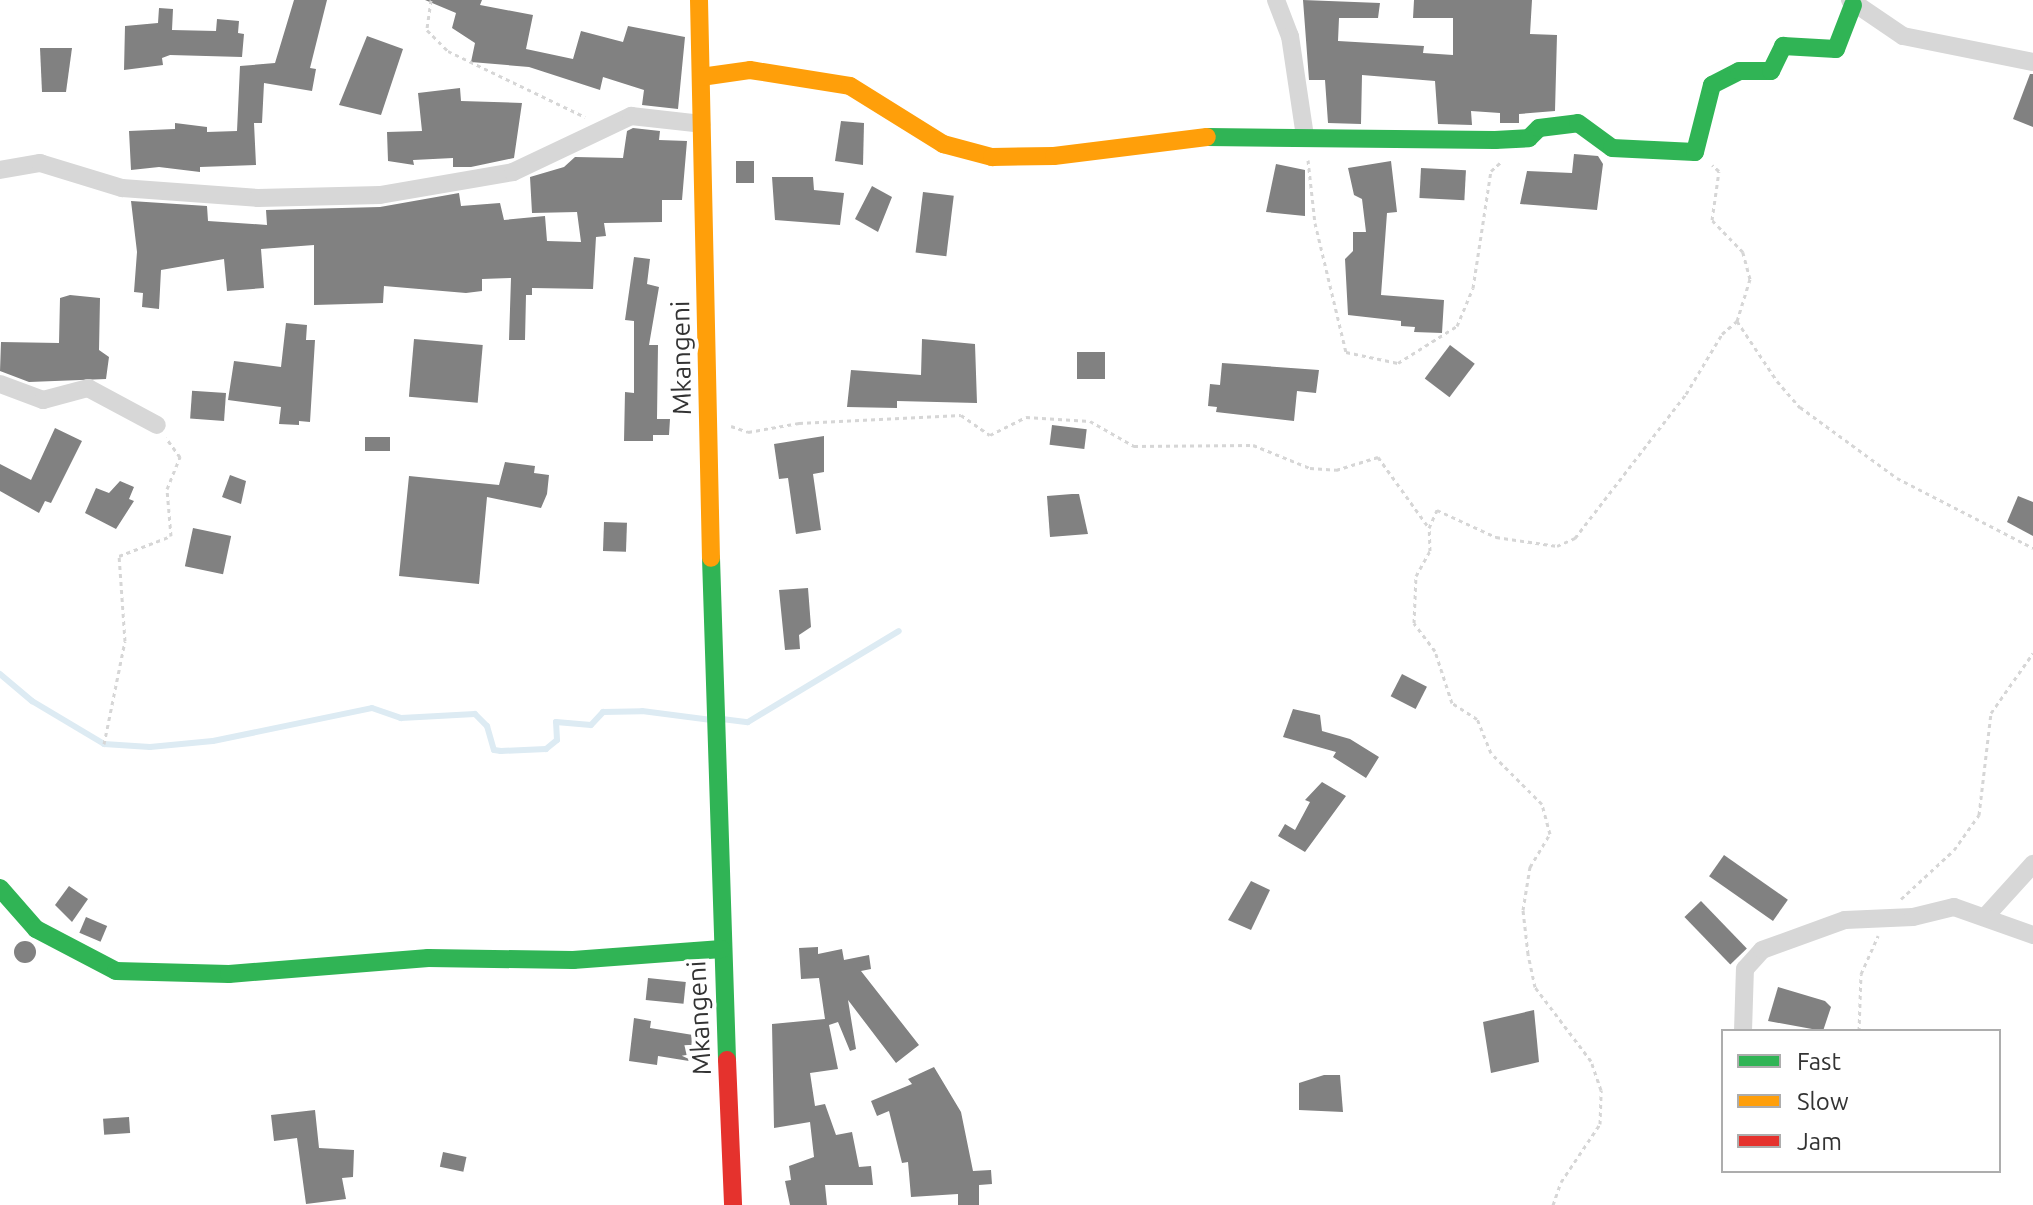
<!DOCTYPE html>
<html>
<head>
<meta charset="utf-8">
<style>
  body { margin:0 }
  #map { position:relative; width:2033px; height:1205px; overflow:hidden; background:#fff; font-family:Ubuntu,sans-serif }
  div>[style] { position:absolute }
  .stream>* { height:6px; margin:-3px; padding:0 3px; transform-origin:3px; border-radius:3px; background:#ddebf3 }
  .building>* { inset:0; background:#818181; transform-origin:0 0 }
  .round { border-radius:50% }
  .path>* { height:3px; margin-top:-1.5px; transform-origin:0; background:repeating-linear-gradient(90deg,#d6d6d6 0 4px,transparent 0 8px) }
  .street>* { height:18px; margin:-9px; padding:0 9px; transform-origin:9px; border-radius:9px; background:#d7d7d7 }
  .fast>* { height:18px; margin:-9px; padding:0 9px; transform-origin:9px; border-radius:9px; background:#30b455 }
  .slow>* { height:18px; margin:-9px; padding:0 9px; transform-origin:9px; border-radius:9px; background:#ff9f0a }
  .jam>* { height:18px; margin:-9px; padding:0 9px; transform-origin:9px; border-radius:9px; background:#e5322d }
  span { translate:-50% -50%; white-space:nowrap; text-align:center; line-height:1.15; -webkit-text-stroke:8px #fff; paint-order:stroke }
  .street-label { font-size:26px; color:#333 }
  .legend { position:absolute; left:1721px; top:1029px; width:280px; height:144px; box-sizing:border-box; background:#fff; border:2px solid #adadad; margin:0; padding:10px 14px; list-style:none; font-size:24px; color:#333 }
  .legend li { display:flex; align-items:center; gap:16px; height:40px }
  .legend b { width:40px; border:2px solid #adadad }
</style>
</head>
<body>
<div id="map">
  <div class="stream">
    <div style="left:0;top:674px;width:42px;rotate:40.2deg"></div>
    <div style="left:32px;top:701px;width:84px;rotate:30.8deg"></div>
    <div style="left:104px;top:744px;width:46px;rotate:3.7deg"></div>
    <div style="left:150px;top:747px;width:63px;rotate:-5.4deg"></div>
    <div style="left:213px;top:741px;width:162px;rotate:-11.7deg"></div>
    <div style="left:372px;top:708px;width:31px;rotate:19deg"></div>
    <div style="left:401px;top:718px;width:74px;rotate:-3.1deg"></div>
    <div style="left:475px;top:714px;width:17px;rotate:45deg"></div>
    <div style="left:487px;top:726px;width:25px;rotate:74deg"></div>
    <div style="left:494px;top:750px;width:7px;rotate:8deg"></div>
    <div style="left:501px;top:751px;width:45px;rotate:-2.5deg"></div>
    <div style="left:546px;top:749px;width:14px;rotate:-39deg"></div>
    <div style="left:557px;top:740px;width:18px;rotate:-93deg"></div>
    <div style="left:556px;top:722px;width:35px;rotate:5deg"></div>
    <div style="left:591px;top:725px;width:18px;rotate:-47deg"></div>
    <div style="left:603px;top:712px;width:39px;rotate:-1deg"></div>
    <div style="left:642px;top:711px;width:70px;rotate:7.4deg"></div>
    <div style="left:722px;top:719px;width:26px;rotate:7deg"></div>
    <div style="left:748px;top:722px;width:176px;rotate:-31.1deg"></div>
  </div>
  <div class="building">
    <div style="clip-path:polygon(294px 0,327px 0,310px 68px,316px 69px,312px 91px,264px 83px,262px 123px,254px 123px,256px 165px,200px 167px,200px 172px,159px 167px,131px 170px,129px 131px,175px 129px,175px 123px,207px 127px,207px 132px,237px 131px,240px 66px,275px 63px)"></div>
    <div style="clip-path:polygon(425px 0,482px 0,480px 5px,533px 15px,526px 49px,573px 59px,581px 31px,623px 42px,628px 26px,685px 37px,678px 109px,642px 105px,644px 90px,603px 77px,600px 90px,529px 67px,471px 62px,475px 43px,452px 28px,456px 13px)"></div>
    <div style="clip-path:polygon(1303px 0,1380px 3px,1378px 18px,1339px 18px,1338px 41px,1424px 46px,1423px 53px,1453px 55px,1453px 18px,1413px 18px,1414px 0,1532px 0,1530px 34px,1557px 35px,1555px 111px,1519px 114px,1519px 123px,1500px 123px,1500px 113px,1471px 111px,1472px 125px,1438px 124px,1435px 81px,1362px 75px,1361px 124px,1328px 123px,1325px 80px,1309px 80px)"></div>
    <div style="clip-path:polygon(159px 8px,173px 9px,172px 30px,216px 31px,217px 19px,239px 21px,238px 33px,244px 34px,242px 57px,170px 55px,162px 58px,163px 65px,124px 70px,125px 26px,158px 23px)"></div>
    <div style="clip-path:polygon(367px 36px,403px 49px,381px 115px,339px 105px)"></div>
    <div style="clip-path:polygon(40px 48px,72px 48px,66px 92px,42px 92px)"></div>
    <div style="clip-path:polygon(2030px 74px,2033px 74px,2033px 127px,2013px 119px)"></div>
    <div style="clip-path:polygon(460px 88px,461px 101px,522px 103px,514px 158px,471px 167px,453px 167px,453px 158px,413px 160px,414px 165px,388px 161px,387px 132px,422px 131px,418px 93px)"></div>
    <div style="clip-path:polygon(841px 121px,864px 123px,863px 165px,835px 161px)"></div>
    <div style="clip-path:polygon(633px 128px,660px 131px,659px 140px,687px 141px,682px 200px,662px 200px,662px 222px,604px 223px,606px 236px,596px 237px,593px 289px,532px 288px,532px 295px,526px 295px,525px 340px,509px 340px,511px 278px,482px 279px,482px 291px,466px 293px,384px 286px,383px 303px,314px 305px,314px 245px,261px 249px,264px 288px,227px 291px,224px 259px,161px 270px,159px 309px,142px 307px,143px 293px,134px 292px,137px 252px,131px 201px,207px 206px,208px 221px,267px 225px,266px 210px,380px 207px,459px 193px,461px 206px,500px 203px,504px 220px,545px 216px,547px 241px,581px 242px,577px 212px,532px 213px,530px 177px,564px 167px,575px 157px,623px 158px,627px 131px)"></div>
    <div style="clip-path:polygon(1574px 154px,1598px 156px,1603px 164px,1597px 210px,1520px 204px,1527px 171px,1572px 173px)"></div>
    <div style="left:736px;top:161px;width:18px;height:22px"></div>
    <div style="clip-path:polygon(1391px 161px,1397px 212px,1387px 213px,1381px 295px,1444px 300px,1442px 333px,1414px 332px,1415px 327px,1401px 326px,1401px 321px,1348px 315px,1345px 259px,1353px 251px,1353px 232px,1366px 232px,1362px 199px,1354px 195px,1348px 168px)"></div>
    <div style="clip-path:polygon(1276px 164px,1305px 170px,1305px 216px,1266px 212px)"></div>
    <div style="left:1421px;top:168px;width:45px;height:30px;rotate:3deg"></div>
    <div style="clip-path:polygon(772px 177px,813px 177px,814px 190px,844px 193px,840px 225px,775px 220px)"></div>
    <div style="clip-path:polygon(872px 186px,892px 197px,878px 232px,855px 219px)"></div>
    <div style="left:923px;top:192px;width:31px;height:61px;rotate:7deg"></div>
    <div style="clip-path:polygon(634px 257px,650px 259px,647px 284px,659px 287px,649px 345px,658px 345px,657px 419px,670px 419px,669px 435px,653px 435px,653px 441px,624px 441px,625px 392px,634px 393px,634px 321px,625px 320px)"></div>
    <div style="clip-path:polygon(70px 295px,100px 298px,99px 350px,109px 357px,106px 379px,29px 382px,0 371px,1px 342px,59px 343px,60px 298px)"></div>
    <div style="clip-path:polygon(286px 323px,307px 325px,306px 340px,315px 340px,310px 422px,299px 421px,299px 425px,279px 424px,281px 407px,228px 400px,234px 361px,281px 367px)"></div>
    <div style="left:414px;top:339px;width:69px;height:58px;rotate:5deg"></div>
    <div style="clip-path:polygon(922px 339px,975px 344px,977px 403px,897px 401px,897px 408px,847px 407px,851px 370px,921px 375px)"></div>
    <div style="left:1450px;top:345px;width:31px;height:42px;rotate:37deg"></div>
    <div style="left:1077px;top:352px;width:28px;height:27px"></div>
    <div style="clip-path:polygon(1222px 363px,1319px 370px,1316px 393px,1297px 391px,1294px 421px,1216px 412px,1217px 407px,1208px 406px,1210px 384px,1220px 385px)"></div>
    <div style="left:226px;top:393px;width:28px;height:34px;rotate:94deg"></div>
    <div style="left:1052px;top:425px;width:35px;height:20px;rotate:7deg"></div>
    <div style="clip-path:polygon(55px 428px,82px 441px,51px 503px,45px 501px,39px 513px,0 491px,0 464px,31px 480px)"></div>
    <div style="clip-path:polygon(824px 436px,824px 472px,813px 474px,821px 530px,796px 534px,788px 478px,779px 479px,774px 444px)"></div>
    <div style="left:365px;top:437px;width:25px;height:14px"></div>
    <div style="clip-path:polygon(505px 462px,535px 466px,534px 473px,549px 475px,547px 494px,541px 508px,487px 497px,479px 584px,399px 576px,409px 476px,499px 485px)"></div>
    <div style="clip-path:polygon(230px 475px,246px 481px,241px 504px,222px 497px)"></div>
    <div style="clip-path:polygon(120px 481px,134px 487px,129px 499px,134px 501px,116px 529px,85px 513px,96px 488px,109px 493px)"></div>
    <div style="clip-path:polygon(1072px 494px,1079px 494px,1088px 534px,1050px 537px,1047px 496px)"></div>
    <div style="clip-path:polygon(2018px 496px,2033px 502px,2033px 536px,2007px 522px)"></div>
    <div style="left:604px;top:522px;width:23px;height:29px;rotate:2deg"></div>
    <div style="left:193px;top:528px;width:39px;height:39px;rotate:12deg"></div>
    <div style="clip-path:polygon(808px 588px,811px 627px,799px 635px,800px 649px,785px 650px,779px 590px)"></div>
    <div style="left:1402px;top:674px;width:28px;height:25px;rotate:27deg"></div>
    <div style="clip-path:polygon(1293px 709px,1320px 715px,1322px 731px,1350px 739px,1379px 757px,1366px 778px,1333px 757px,1336px 752px,1283px 737px)"></div>
    <div style="clip-path:polygon(1322px 782px,1346px 796px,1305px 852px,1278px 836px,1285px 824px,1295px 830px,1310px 802px,1305px 800px)"></div>
    <div style="left:1724px;top:855px;width:78px;height:26px;rotate:35deg"></div>
    <div style="clip-path:polygon(1251px 881px,1270px 890px,1251px 930px,1228px 920px)"></div>
    <div style="clip-path:polygon(69px 886px,88px 899px,72px 922px,55px 905px)"></div>
    <div style="left:1701px;top:901px;width:66px;height:23px;rotate:46deg"></div>
    <div style="left:86px;top:917px;width:23px;height:17px;rotate:23deg"></div>
    <div class="round" style="left:14px;top:941px;width:22px;height:22px"></div>
    <div style="clip-path:polygon(818px 947px,818px 954px,842px 949px,844px 960px,869px 955px,871px 969px,861px 971px,919px 1045px,896px 1063px,848px 1000px,856px 1049px,850px 1051px,838px 1022px,829px 1025px,838px 1069px,810px 1073px,815px 1106px,825px 1104px,836px 1135px,852px 1132px,859px 1167px,871px 1166px,873px 1185px,825px 1185px,827px 1205px,790px 1205px,785px 1181px,791px 1180px,789px 1166px,814px 1157px,810px 1122px,774px 1128px,772px 1024px,825px 1019px,819px 978px,801px 979px,799px 948px)"></div>
    <div style="left:648px;top:978px;width:38px;height:22px;rotate:6deg"></div>
    <div style="clip-path:polygon(1778px 987px,1825px 1001px,1831px 1007px,1823px 1031px,1768px 1021px)"></div>
    <div style="clip-path:polygon(1534px 1010px,1539px 1062px,1491px 1073px,1483px 1022px)"></div>
    <div style="clip-path:polygon(634px 1018px,651px 1021px,650px 1028px,693px 1035px,689px 1061px,658px 1056px,657px 1065px,629px 1061px)"></div>
    <div style="clip-path:polygon(934px 1067px,961px 1112px,973px 1171px,991px 1170px,992px 1184px,979px 1185px,979px 1205px,958px 1205px,958px 1194px,911px 1197px,908px 1162px,902px 1163px,889px 1111px,877px 1116px,871px 1101px,912px 1084px,908px 1079px)"></div>
    <div style="clip-path:polygon(1324px 1075px,1340px 1075px,1343px 1112px,1299px 1110px,1299px 1083px)"></div>
    <div style="clip-path:polygon(315px 1110px,319px 1148px,354px 1150px,353px 1177px,342px 1178px,346px 1199px,306px 1204px,297px 1138px,274px 1141px,271px 1115px)"></div>
    <div style="left:129px;top:1117px;width:16px;height:26px;rotate:86deg"></div>
    <div style="left:443px;top:1152px;width:24px;height:15px;rotate:12deg"></div>
  </div>
  <div class="path">
    <div style="left:431px;top:0;width:30px;rotate:98deg"></div>
    <div style="left:427px;top:30px;width:30px;rotate:45deg"></div>
    <div style="left:448px;top:51px;width:152px;rotate:25.7deg"></div>
    <div style="left:1308px;top:160px;width:63px;rotate:83.7deg"></div>
    <div style="left:1315px;top:223px;width:133px;rotate:76.5deg"></div>
    <div style="left:1346px;top:352px;width:53px;rotate:11.9deg"></div>
    <div style="left:1398px;top:363px;width:70px;rotate:-32.1deg"></div>
    <div style="left:1457px;top:326px;width:41px;rotate:-67.2deg"></div>
    <div style="left:1473px;top:288px;width:118px;rotate:-81.3deg"></div>
    <div style="left:1491px;top:171px;width:15px;rotate:-42deg"></div>
    <div style="left:1737px;top:321px;width:72px;rotate:56.3deg"></div>
    <div style="left:1777px;top:381px;width:35px;rotate:49deg"></div>
    <div style="left:1800px;top:407px;width:120px;rotate:36.2deg"></div>
    <div style="left:1897px;top:478px;width:153px;rotate:27.2deg"></div>
    <div style="left:731px;top:426px;width:18px;rotate:19deg"></div>
    <div style="left:748px;top:432px;width:52px;rotate:-10deg"></div>
    <div style="left:799px;top:423px;width:162px;rotate:-2.8deg"></div>
    <div style="left:961px;top:415px;width:35px;rotate:35deg"></div>
    <div style="left:990px;top:435px;width:40px;rotate:-26.6deg"></div>
    <div style="left:1026px;top:417px;width:64px;rotate:3.6deg"></div>
    <div style="left:1090px;top:421px;width:51px;rotate:29.6deg"></div>
    <div style="left:1134px;top:446px;width:119px;rotate:-0.5deg"></div>
    <div style="left:1253px;top:445px;width:61px;rotate:22deg"></div>
    <div style="left:1310px;top:468px;width:26px;rotate:4deg"></div>
    <div style="left:1336px;top:470px;width:44px;rotate:-17.2deg"></div>
    <div style="left:1378px;top:457px;width:87px;rotate:54.3deg"></div>
    <div style="left:104px;top:744px;width:105px;rotate:-78.5deg"></div>
    <div style="left:125px;top:641px;width:85px;rotate:-94deg"></div>
    <div style="left:119px;top:556px;width:56px;rotate:-21deg"></div>
    <div style="left:171px;top:536px;width:47px;rotate:-94.9deg"></div>
    <div style="left:167px;top:489px;width:35px;rotate:-68deg"></div>
    <div style="left:180px;top:457px;width:24px;rotate:-126deg"></div>
    <div style="left:1901px;top:899px;width:72px;rotate:-42.8deg"></div>
    <div style="left:1954px;top:850px;width:43px;rotate:-54.5deg"></div>
    <div style="left:1979px;top:815px;width:103px;rotate:-83.3deg"></div>
    <div style="left:1991px;top:713px;width:73px;rotate:-55deg"></div>
    <div style="left:1859px;top:1031px;width:57px;rotate:-88deg"></div>
    <div style="left:1861px;top:974px;width:42px;rotate:-65.9deg"></div>
    <div style="left:1553px;top:1205px;width:24px;rotate:-71deg"></div>
    <div style="left:1561px;top:1182px;width:70px;rotate:-56.1deg"></div>
    <div style="left:1600px;top:1124px;width:34px;rotate:-88deg"></div>
    <div style="left:1601px;top:1090px;width:31px;rotate:-109deg"></div>
    <div style="left:1591px;top:1061px;width:93px;rotate:-127.1deg"></div>
    <div style="left:1535px;top:987px;width:34px;rotate:-102deg"></div>
    <div style="left:1528px;top:954px;width:44px;rotate:-96.5deg"></div>
    <div style="left:1523px;top:910px;width:44px;rotate:-80.8deg"></div>
    <div style="left:1530px;top:867px;width:39px;rotate:-59deg"></div>
    <div style="left:1550px;top:834px;width:31px;rotate:-105deg"></div>
    <div style="left:1542px;top:804px;width:72px;rotate:-135deg"></div>
    <div style="left:1491px;top:753px;width:37px;rotate:-112deg"></div>
    <div style="left:1477px;top:719px;width:30px;rotate:-147deg"></div>
    <div style="left:1452px;top:703px;width:55px;rotate:-108.1deg"></div>
    <div style="left:1435px;top:651px;width:35px;rotate:-127deg"></div>
    <div style="left:1414px;top:623px;width:47px;rotate:-87.6deg"></div>
    <div style="left:1416px;top:576px;width:29px;rotate:-61deg"></div>
    <div style="left:1430px;top:551px;width:23px;rotate:-92deg"></div>
    <div style="left:1429px;top:528px;width:20px;rotate:-66deg"></div>
    <div style="left:1437px;top:510px;width:65px;rotate:24.6deg"></div>
    <div style="left:1496px;top:537px;width:62px;rotate:8.4deg"></div>
    <div style="left:1557px;top:546px;width:20px;rotate:-24deg"></div>
    <div style="left:1575px;top:538px;width:182px;rotate:-52.4deg"></div>
    <div style="left:1686px;top:394px;width:70px;rotate:-59deg"></div>
    <div style="left:1722px;top:334px;width:20px;rotate:-41deg"></div>
    <div style="left:1737px;top:321px;width:44px;rotate:-72.8deg"></div>
    <div style="left:1750px;top:279px;width:28px;rotate:-105deg"></div>
    <div style="left:1743px;top:252px;width:45px;rotate:-134.1deg"></div>
    <div style="left:1712px;top:220px;width:49px;rotate:-81.9deg"></div>
    <div style="left:1719px;top:171px;width:9px;rotate:-139deg"></div>
  </div>
  <div class="street">
    <div style="left:1276px;top:0;width:39px;rotate:69deg"></div>
    <div style="left:1290px;top:36px;width:101px;rotate:81.5deg"></div>
    <div style="left:1850px;top:0;width:64px;rotate:34.2deg"></div>
    <div style="left:1903px;top:36px;width:133px;rotate:11.3deg"></div>
    <div style="left:0;top:170px;width:41px;rotate:-9.9deg"></div>
    <div style="left:40px;top:163px;width:86px;rotate:17deg"></div>
    <div style="left:122px;top:188px;width:136px;rotate:4.2deg"></div>
    <div style="left:258px;top:198px;width:122px;rotate:-1.4deg"></div>
    <div style="left:380px;top:195px;width:135px;rotate:-9.8deg"></div>
    <div style="left:513px;top:172px;width:131px;rotate:-25.4deg"></div>
    <div style="left:631px;top:116px;width:71px;rotate:6.4deg"></div>
    <div style="left:0;top:384px;width:46px;rotate:20.4deg"></div>
    <div style="left:43px;top:400px;width:47px;rotate:-14.9deg"></div>
    <div style="left:88px;top:388px;width:78px;rotate:28.2deg"></div>
    <div style="left:1985px;top:917px;width:72px;rotate:-47.8deg"></div>
    <div style="left:1743px;top:1031px;width:62px;rotate:-88.2deg"></div>
    <div style="left:1745px;top:969px;width:25px;rotate:-48deg"></div>
    <div style="left:1762px;top:950px;width:88px;rotate:-19.9deg"></div>
    <div style="left:1845px;top:920px;width:68px;rotate:-2.5deg"></div>
    <div style="left:1913px;top:917px;width:42px;rotate:-13.7deg"></div>
    <div style="left:1954px;top:907px;width:84px;rotate:19.5deg"></div>
  </div>
  <div class="fast">
    <div style="left:1207px;top:137px;width:288px;rotate:0.6deg"></div>
    <div style="left:1495px;top:140px;width:34px;rotate:-3deg"></div>
    <div style="left:1529px;top:138px;width:14px;rotate:-45deg"></div>
    <div style="left:1539px;top:128px;width:39px;rotate:-7deg"></div>
    <div style="left:1578px;top:123px;width:42px;rotate:36.3deg"></div>
    <div style="left:1612px;top:148px;width:83px;rotate:2.8deg"></div>
    <div style="left:1695px;top:152px;width:69px;rotate:-75.8deg"></div>
    <div style="left:1712px;top:85px;width:30px;rotate:-27deg"></div>
    <div style="left:1739px;top:71px;width:32px"></div>
    <div style="left:1771px;top:71px;width:28px;rotate:-64deg"></div>
    <div style="left:1783px;top:46px;width:53px;rotate:3.2deg"></div>
    <div style="left:1836px;top:49px;width:47px;rotate:-68.9deg"></div>
    <div style="left:711px;top:558px;width:502px;rotate:88.17deg"></div>
    <div style="left:0;top:888px;width:55px;rotate:48.7deg"></div>
    <div style="left:36px;top:929px;width:90px;rotate:27.7deg"></div>
    <div style="left:116px;top:971px;width:113px;rotate:1.5deg"></div>
    <div style="left:229px;top:974px;width:200px;rotate:-4.6deg"></div>
    <div style="left:428px;top:958px;width:145px;rotate:0.8deg"></div>
    <div style="left:573px;top:960px;width:149px;rotate:-4.2deg"></div>
  </div>
  <div class="slow">
    <div style="left:699px;top:0;width:558px;rotate:88.77deg"></div>
    <div style="left:701px;top:77px;width:49px;rotate:-8.1deg"></div>
    <div style="left:750px;top:70px;width:101px;rotate:9.1deg"></div>
    <div style="left:850px;top:86px;width:110px;rotate:31.9deg"></div>
    <div style="left:943px;top:144px;width:51px;rotate:14.9deg"></div>
    <div style="left:992px;top:157px;width:62px;rotate:-0.9deg"></div>
    <div style="left:1054px;top:156px;width:154px;rotate:-7.1deg"></div>
  </div>
  <div class="jam">
    <div style="left:727px;top:1060px;width:145px;rotate:87.6deg"></div>
  </div>
  <div class="street-label">
    <span style="left:681px;top:358px;rotate:-91deg">Mkangeni</span>
    <span style="left:699px;top:1018px;rotate:-93deg">Mkangeni</span>
  </div>
  <ul class="legend">
  <li><b style="height:10px;background:#30b455"></b>Fast</li>
  <li><b style="height:10px;background:#ff9f0a"></b>Slow</li>
  <li><b style="height:10px;background:#e5322d"></b>Jam</li>
  </ul>
</div>
</body>
</html>
